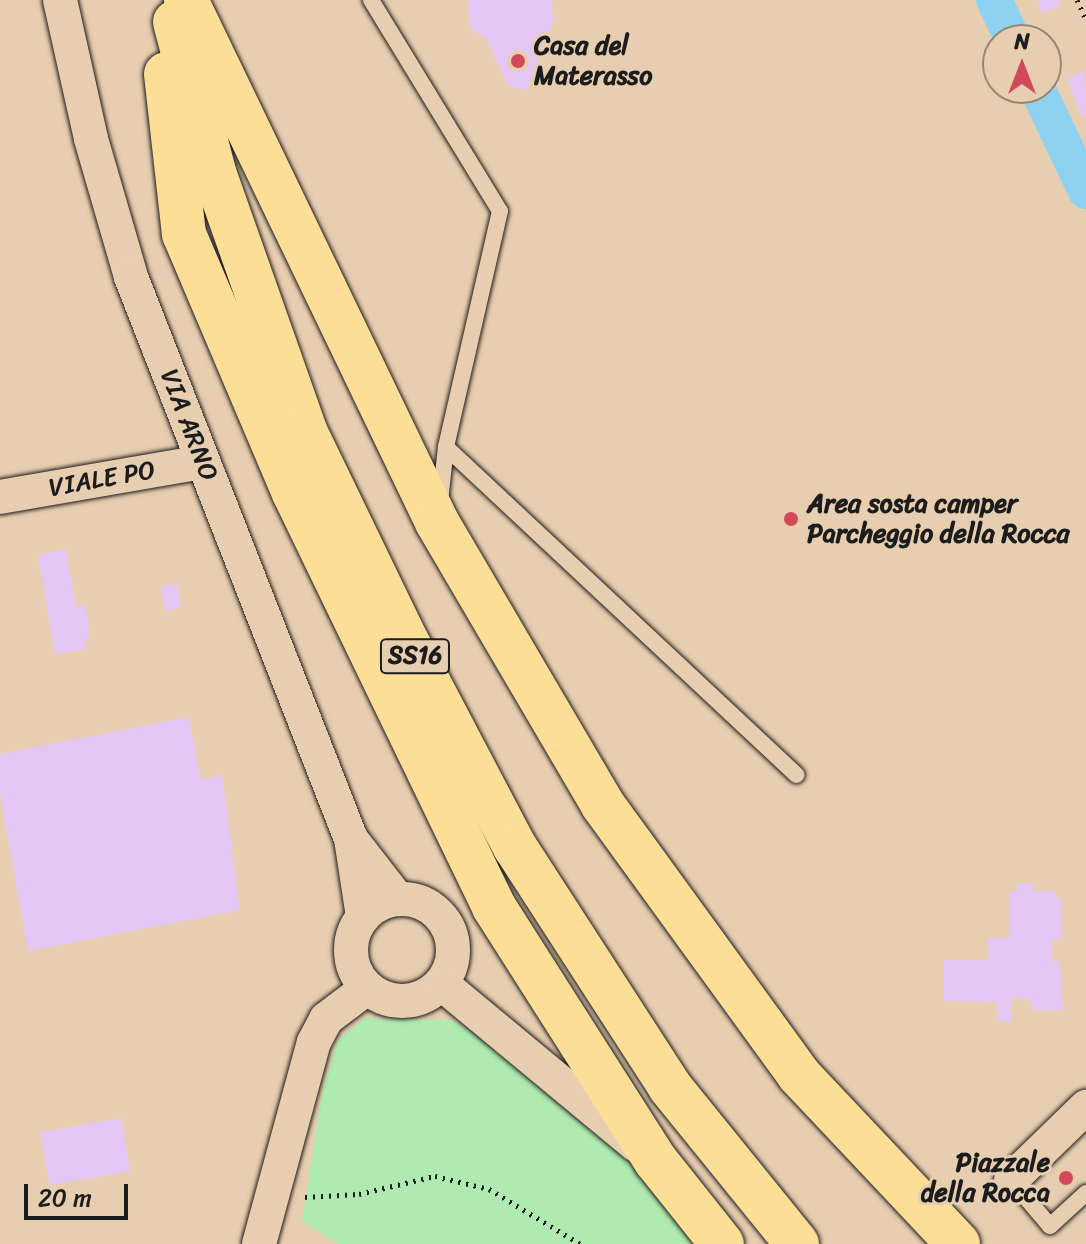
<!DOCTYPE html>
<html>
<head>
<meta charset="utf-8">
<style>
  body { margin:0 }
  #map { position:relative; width:1086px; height:1244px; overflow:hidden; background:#e8ceb0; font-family:Sriracha,sans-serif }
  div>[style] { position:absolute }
  .green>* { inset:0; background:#afeab0 }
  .canal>* { height:36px; margin:-18px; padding:0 18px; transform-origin:18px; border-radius:18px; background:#8fd1f0 }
  .building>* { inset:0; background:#e4c6f4; transform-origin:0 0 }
  .path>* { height:5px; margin-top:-2.5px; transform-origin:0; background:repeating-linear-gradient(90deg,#1c1c1c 0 2px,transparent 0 8px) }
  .roads { filter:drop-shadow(0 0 2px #1c1c1c) drop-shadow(0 0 2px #1c1c1c) }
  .service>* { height:16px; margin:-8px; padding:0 8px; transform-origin:8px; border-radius:8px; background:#e8ceb0 }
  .minor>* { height:34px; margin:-17px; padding:0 17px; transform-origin:17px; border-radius:17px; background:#e8ceb0 }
  .minor>.ring { margin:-17px; padding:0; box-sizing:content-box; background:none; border:34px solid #e8ceb0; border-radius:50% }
  .primary>* { height:44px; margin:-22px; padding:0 22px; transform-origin:22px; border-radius:22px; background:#fdde96 }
  .dots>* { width:22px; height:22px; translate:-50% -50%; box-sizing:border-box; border:4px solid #e8ceb0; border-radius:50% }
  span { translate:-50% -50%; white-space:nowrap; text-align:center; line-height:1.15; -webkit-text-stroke:6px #e8ceb0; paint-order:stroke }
  .shield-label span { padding:2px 6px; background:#e8ceb0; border:2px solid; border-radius:6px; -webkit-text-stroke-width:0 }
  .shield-label { font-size:24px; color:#1c1c1c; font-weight:700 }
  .poi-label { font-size:26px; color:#1c1c1c; font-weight:700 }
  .left { translate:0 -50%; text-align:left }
  .right { translate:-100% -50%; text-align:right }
  .street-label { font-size:26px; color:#1c1c1c }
  .north { position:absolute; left:982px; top:24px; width:80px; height:80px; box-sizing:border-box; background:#e8ceb0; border:2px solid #968775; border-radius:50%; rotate:0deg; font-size:22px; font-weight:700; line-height:32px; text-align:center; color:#1c1c1c }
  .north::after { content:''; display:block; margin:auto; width:28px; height:36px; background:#d1495b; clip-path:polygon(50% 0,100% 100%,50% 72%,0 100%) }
  .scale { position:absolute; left:24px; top:1184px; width:104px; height:36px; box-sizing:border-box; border:4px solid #1c1c1c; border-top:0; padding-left:10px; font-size:24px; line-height:28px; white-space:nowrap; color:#1c1c1c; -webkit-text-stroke:6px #e8ceb0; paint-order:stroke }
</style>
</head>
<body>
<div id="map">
  <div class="green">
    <div style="clip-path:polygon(364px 1018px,453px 1020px,485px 1039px,658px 1179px,710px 1244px,338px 1244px,302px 1221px,322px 1092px,338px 1040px)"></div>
  </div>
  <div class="canal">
    <div style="left:994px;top:0;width:44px;rotate:64.6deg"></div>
    <div style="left:1037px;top:88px;width:114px;rotate:64.6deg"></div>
  </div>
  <div class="building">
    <div style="clip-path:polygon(468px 0,552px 0,553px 21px,526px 91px,508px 85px,486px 38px,470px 28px)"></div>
    <div style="clip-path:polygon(1037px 0,1058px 0,1061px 6px,1042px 13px)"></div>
    <div style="clip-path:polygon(1085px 71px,1086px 114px,1081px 116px,1067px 78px)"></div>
    <div style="clip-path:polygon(66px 549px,76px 607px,85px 605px,90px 638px,85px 639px,87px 649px,55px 654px,38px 555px)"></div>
    <div style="left:177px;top:584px;width:24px;height:16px;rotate:81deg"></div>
    <div style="clip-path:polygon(189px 717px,201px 780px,222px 775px,240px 910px,28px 951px,0 793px,0 754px)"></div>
    <div style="clip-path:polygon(1017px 883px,1034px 883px,1034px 891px,1055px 891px,1055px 898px,1061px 898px,1061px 940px,1052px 940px,1052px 961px,1060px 961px,1063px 1010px,1031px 1010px,1031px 999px,1011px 998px,1011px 1022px,997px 1021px,997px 1002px,944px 1001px,944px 960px,988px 960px,988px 938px,1010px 938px,1010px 891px,1017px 891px)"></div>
    <div style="left:121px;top:1118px;width:54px;height:82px;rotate:80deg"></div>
  </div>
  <div class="path">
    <div style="left:1077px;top:0;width:21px;rotate:65deg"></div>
    <div style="left:305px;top:1197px;width:54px;rotate:-3.2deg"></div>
    <div style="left:359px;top:1194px;width:78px;rotate:-13.3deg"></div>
    <div style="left:435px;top:1176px;width:56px;rotate:13.5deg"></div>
    <div style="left:489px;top:1189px;width:106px;rotate:31.1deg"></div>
  </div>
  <div class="roads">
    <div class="service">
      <div style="left:371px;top:0;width:247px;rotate:58.6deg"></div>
      <div style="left:500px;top:211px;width:242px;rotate:102.9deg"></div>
      <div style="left:446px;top:447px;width:54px;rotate:96.3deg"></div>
      <div style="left:446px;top:447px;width:480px;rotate:43.1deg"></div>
      <div style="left:1011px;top:1180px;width:60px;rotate:49.7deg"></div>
      <div style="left:1050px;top:1226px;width:49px;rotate:-42.5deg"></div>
    </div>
    <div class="minor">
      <div style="left:60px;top:0;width:142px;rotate:77.4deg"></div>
      <div style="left:91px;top:139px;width:144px;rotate:73.8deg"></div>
      <div style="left:131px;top:277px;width:604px;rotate:68.62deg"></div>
      <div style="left:0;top:497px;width:206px;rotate:-9.8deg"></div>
      <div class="ring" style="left:351px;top:899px;width:68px;height:68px"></div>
      <div style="left:363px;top:917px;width:79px;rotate:-98.7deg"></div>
      <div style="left:351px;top:839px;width:75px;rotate:52.1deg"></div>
      <div style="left:442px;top:984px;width:251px;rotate:39.7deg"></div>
      <div style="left:1011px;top:1180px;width:105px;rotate:-44.2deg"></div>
      <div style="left:259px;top:1244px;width:209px;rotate:-74.8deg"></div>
      <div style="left:314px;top:1042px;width:26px;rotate:-62deg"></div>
      <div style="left:326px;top:1019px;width:51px;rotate:-37.1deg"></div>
    </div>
    <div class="primary">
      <div style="left:186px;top:0;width:579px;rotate:64.32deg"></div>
      <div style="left:437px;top:522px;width:328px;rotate:59.6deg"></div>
      <div style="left:603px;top:805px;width:334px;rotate:54deg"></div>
      <div style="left:799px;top:1075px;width:232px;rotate:46.7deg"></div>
      <div style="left:175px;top:22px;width:155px;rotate:75.4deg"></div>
      <div style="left:214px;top:172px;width:275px;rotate:70.6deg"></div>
      <div style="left:305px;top:431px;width:221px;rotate:64.2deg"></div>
      <div style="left:401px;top:630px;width:245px;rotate:62.3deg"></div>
      <div style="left:515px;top:847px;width:286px;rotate:57.1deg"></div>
      <div style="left:670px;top:1087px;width:202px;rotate:51deg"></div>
      <div style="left:166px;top:74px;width:161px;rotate:83.6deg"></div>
      <div style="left:184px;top:234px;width:281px;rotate:67deg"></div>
      <div style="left:294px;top:493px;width:460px;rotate:64.2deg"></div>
      <div style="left:494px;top:907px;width:301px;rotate:57.5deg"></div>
      <div style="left:656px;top:1161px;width:106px;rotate:51.5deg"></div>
    </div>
  </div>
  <div class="dots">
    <div style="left:518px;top:61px;background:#d1495b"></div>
    <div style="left:791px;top:519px;background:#d1495b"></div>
    <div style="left:1066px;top:1178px;background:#d1495b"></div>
  </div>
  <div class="shield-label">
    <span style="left:415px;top:656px">SS16</span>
  </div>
  <div class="poi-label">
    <span class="left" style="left:534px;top:61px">Casa del<br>Materasso</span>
    <span class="left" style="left:807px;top:519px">Area sosta camper<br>Parcheggio della Rocca</span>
    <span class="right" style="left:1050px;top:1178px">Piazzale<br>della Rocca</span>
  </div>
  <div class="street-label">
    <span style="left:189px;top:425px;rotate:69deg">VIA ARNO</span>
    <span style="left:102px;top:479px;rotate:-10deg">VIALE PO</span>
  </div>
  <div class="north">N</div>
  <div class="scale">20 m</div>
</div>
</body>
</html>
